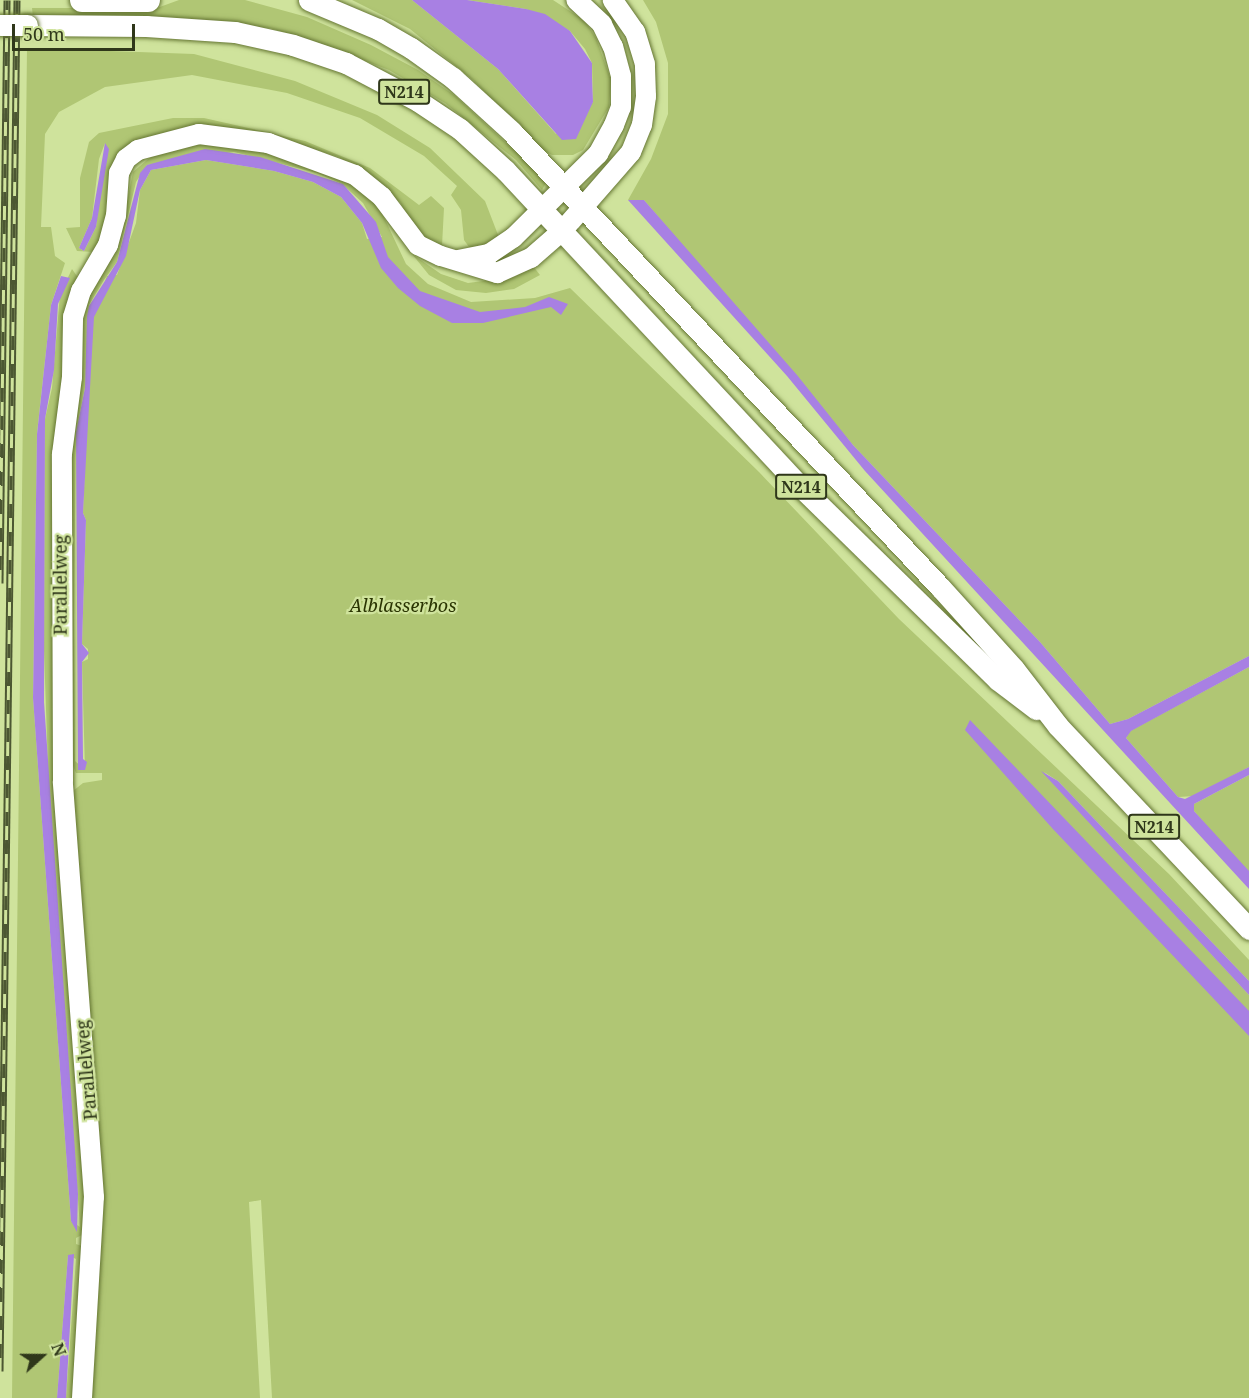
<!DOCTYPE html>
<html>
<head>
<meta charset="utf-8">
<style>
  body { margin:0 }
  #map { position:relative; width:1249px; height:1398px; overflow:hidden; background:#cfe39c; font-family:"Noto Serif",serif }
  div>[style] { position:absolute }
  .green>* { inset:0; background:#b0c674 }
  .water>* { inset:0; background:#a880e3 }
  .roads { filter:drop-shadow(0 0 2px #647532) drop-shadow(0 0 2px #647532) }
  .secondary>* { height:20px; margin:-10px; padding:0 10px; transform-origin:10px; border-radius:10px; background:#fff }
  .primary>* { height:21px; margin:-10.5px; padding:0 10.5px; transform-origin:10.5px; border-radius:10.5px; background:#fff }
  .highway>* { height:24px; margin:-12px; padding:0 12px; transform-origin:12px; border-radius:12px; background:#fff }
  .rail>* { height:7px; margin-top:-3.5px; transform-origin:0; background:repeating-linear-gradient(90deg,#cfe39c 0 14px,#4c5732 0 28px); box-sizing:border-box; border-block:2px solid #4c5732 }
  .bridges { filter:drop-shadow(0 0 2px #647532) drop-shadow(0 0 2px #647532) }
  .primary-bridge>* { height:21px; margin:-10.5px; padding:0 10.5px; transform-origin:10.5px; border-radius:10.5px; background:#fff }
  span { translate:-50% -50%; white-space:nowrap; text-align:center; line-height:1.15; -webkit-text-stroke:4.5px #cfe39c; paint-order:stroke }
  .shield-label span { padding:2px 4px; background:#cfe39c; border:2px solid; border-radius:4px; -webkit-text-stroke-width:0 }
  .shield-label { font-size:16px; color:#2f371a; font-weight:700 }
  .street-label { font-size:18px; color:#2f371a }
  .park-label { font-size:18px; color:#2a3402; font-style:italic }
  .north { position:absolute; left:12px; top:1326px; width:60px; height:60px; -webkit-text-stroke:4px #cfe39c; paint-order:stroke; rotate:69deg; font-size:16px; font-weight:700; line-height:24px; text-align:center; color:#2f371a }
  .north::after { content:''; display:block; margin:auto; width:21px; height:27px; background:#2f371a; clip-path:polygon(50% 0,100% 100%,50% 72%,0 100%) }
  .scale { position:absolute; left:12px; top:24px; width:123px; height:27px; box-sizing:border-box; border:3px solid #2f371a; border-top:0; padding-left:8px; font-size:18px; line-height:21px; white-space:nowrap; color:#2f371a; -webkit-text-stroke:4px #cfe39c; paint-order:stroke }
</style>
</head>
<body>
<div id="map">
  <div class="green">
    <div style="clip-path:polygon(179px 0,245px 0,307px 17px,371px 45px,418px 70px,454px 95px,547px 181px,542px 190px,516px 160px,445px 103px,389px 70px,319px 43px,270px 28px,33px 17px,32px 8px,157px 8px)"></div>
    <div style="clip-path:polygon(352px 0,412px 0,498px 69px,556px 134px,593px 102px,592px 63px,585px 49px,570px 31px,526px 9px,467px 0,553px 0,585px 21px,596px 38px,611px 80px,609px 107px,583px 150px,573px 155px,552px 155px,538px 147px,473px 80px,410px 29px)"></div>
    <div style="clip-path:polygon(643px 0,1249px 0,1249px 656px,1128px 719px,1110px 724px,1040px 642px,853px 445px,644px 200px,628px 200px,651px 159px,668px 114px,668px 63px,656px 22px)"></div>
    <div style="clip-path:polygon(27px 48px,194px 54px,295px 81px,377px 115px,430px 148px,485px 201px,500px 240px,483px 249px,469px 247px,464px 240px,461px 210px,451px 195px,457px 186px,424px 156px,360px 118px,287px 93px,192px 75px,105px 87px,59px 112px,45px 134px,41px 227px,51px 227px,55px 256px,65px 263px,51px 305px,37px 433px,33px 698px,71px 1221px,80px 1227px,50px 827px,44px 651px,45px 419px,52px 388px,60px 294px,72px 269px,79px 279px,55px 431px,54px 555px,86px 1160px,84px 1234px,76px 1238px,76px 1244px,82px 1246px,75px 1398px,66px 1398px,76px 1259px,68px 1255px,57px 1398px,12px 1398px)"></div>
    <div style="clip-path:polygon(evenodd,173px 118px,204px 118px,305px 141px,370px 168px,419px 205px,431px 196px,444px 208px,442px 246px,415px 232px,400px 202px,339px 157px,288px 141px,141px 140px,94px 252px,77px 251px,66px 228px,80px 227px,80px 178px,89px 142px,99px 133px,173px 118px,105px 143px,96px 227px,84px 251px,79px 248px,92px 218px,99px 159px,105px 143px)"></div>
    <div style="clip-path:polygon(evenodd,197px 143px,240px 145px,328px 169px,363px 193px,381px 211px,406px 264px,428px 284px,471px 302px,535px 298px,570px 288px,759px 472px,899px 619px,1169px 874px,1249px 960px,1249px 981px,1058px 781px,1044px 772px,1249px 995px,1249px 1398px,272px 1398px,261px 1200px,249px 1202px,260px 1398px,89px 1398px,99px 1263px,73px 791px,83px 783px,102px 780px,102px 773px,76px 773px,71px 761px,69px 447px,86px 300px,118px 246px,133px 172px,153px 155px,197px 143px,234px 152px,317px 173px,342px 184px,363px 203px,382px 237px,367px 239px,362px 223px,341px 197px,313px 182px,274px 171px,206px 160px,151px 170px,140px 190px,136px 223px,117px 275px,107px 276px,91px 320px,83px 513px,86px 520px,82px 644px,88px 649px,88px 659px,82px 662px,85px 770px,75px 761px,74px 618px,76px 432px,85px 388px,89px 305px,104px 280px,117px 262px,136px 182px,147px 165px,234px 152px)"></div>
    <div style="clip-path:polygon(412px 254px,441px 274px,468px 283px,514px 277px,533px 266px,540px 275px,514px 289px,486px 293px,456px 290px,429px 275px)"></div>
    <div style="clip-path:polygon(1249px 667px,1249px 767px,1195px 796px,1178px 797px,1126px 738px,1130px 731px)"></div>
    <div style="clip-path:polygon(1249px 775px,1249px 871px,1246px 871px,1194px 811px,1194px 804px)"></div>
  </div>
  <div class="water">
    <div style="clip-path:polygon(412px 0,467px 0,526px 9px,545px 14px,570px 31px,592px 63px,592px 77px,593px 102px,576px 139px,562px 140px,498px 69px)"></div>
    <div style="clip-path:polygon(105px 143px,109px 149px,96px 227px,84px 251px,79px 248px,92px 218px)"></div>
    <div style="clip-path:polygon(205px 149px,260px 157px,343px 184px,376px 222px,388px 257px,420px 291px,480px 312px,525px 307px,549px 297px,568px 304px,561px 315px,551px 307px,483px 323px,452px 323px,420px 306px,398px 288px,381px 268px,362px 223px,341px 197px,313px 182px,274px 171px,206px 160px,151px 170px,140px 190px,126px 256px,94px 317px,83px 513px,86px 520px,82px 644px,89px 653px,82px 662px,83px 759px,87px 762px,85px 770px,78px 770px,76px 432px,85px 388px,87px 316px,89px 306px,117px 262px,140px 173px,147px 165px)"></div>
    <div style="clip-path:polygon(628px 200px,644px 200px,797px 375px,853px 445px,1040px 642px,1110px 724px,1128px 719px,1249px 656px,1249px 667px,1131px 731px,1126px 738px,1178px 797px,1185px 799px,1249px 767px,1249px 775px,1194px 804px,1194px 811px,1249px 871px,1249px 889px,865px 471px,787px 376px)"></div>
    <div style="clip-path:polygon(61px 276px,70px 278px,58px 304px,54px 370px,45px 419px,44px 702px,78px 1194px,77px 1232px,71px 1221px,33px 698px,37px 434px,51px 305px)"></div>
    <div style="clip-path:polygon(970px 720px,1249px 1011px,1249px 1036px,1052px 828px,965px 730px)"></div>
    <div style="clip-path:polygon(1041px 771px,1058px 781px,1249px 981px,1249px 995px)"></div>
    <div style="clip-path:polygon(74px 1254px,66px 1398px,57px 1398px,68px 1255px)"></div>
  </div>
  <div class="roads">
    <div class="secondary">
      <div style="left:458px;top:260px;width:32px;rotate:-11deg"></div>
      <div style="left:489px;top:254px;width:29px;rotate:-34deg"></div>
      <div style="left:513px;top:238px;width:120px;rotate:-44.7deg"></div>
      <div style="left:598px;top:154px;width:33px;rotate:-61deg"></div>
      <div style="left:614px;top:125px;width:19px;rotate:-69deg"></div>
      <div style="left:621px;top:107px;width:31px;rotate:-90deg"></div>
      <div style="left:621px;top:76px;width:30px;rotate:-105deg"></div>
      <div style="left:613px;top:47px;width:25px;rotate:-116deg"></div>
      <div style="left:602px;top:24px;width:35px;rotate:-137deg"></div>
      <div style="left:82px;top:1398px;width:201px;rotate:-86.6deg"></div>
      <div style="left:94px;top:1197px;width:417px;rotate:-94.3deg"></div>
      <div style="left:63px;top:781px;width:327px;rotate:-90.2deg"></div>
      <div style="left:62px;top:454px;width:78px;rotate:-82.6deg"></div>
      <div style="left:72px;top:377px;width:60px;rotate:-89deg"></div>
      <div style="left:73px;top:317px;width:27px;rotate:-73deg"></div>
      <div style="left:81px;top:291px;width:53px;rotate:-59.6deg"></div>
      <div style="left:108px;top:245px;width:30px;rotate:-75deg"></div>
      <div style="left:116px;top:216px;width:43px;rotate:-86deg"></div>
      <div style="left:119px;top:173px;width:16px;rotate:-63deg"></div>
      <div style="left:126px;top:159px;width:15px;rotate:-37deg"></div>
      <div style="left:138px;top:150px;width:63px;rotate:-14.7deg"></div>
      <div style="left:199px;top:134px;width:70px;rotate:7.4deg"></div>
      <div style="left:268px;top:143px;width:93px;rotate:20.2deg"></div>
      <div style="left:355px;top:175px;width:35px;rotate:39deg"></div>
      <div style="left:382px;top:197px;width:60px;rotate:53.1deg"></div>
      <div style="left:418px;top:245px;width:25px;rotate:26deg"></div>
      <div style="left:441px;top:256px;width:59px;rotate:16.9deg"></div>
      <div style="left:497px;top:273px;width:37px;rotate:-24deg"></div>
      <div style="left:531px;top:258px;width:43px;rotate:-41.2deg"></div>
      <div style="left:563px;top:230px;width:103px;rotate:-48.9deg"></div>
      <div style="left:631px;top:152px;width:29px;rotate:-68deg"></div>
      <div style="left:642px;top:125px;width:29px;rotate:-82deg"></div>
      <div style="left:646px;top:96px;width:32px;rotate:-92deg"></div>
      <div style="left:645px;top:64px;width:34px;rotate:-107deg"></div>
      <div style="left:635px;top:32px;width:39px;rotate:-125deg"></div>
    </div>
    <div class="primary">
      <div style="left:309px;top:0;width:75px;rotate:22.8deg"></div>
      <div style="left:378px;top:29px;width:38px;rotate:30deg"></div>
      <div style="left:411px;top:48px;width:52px;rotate:35.5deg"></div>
      <div style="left:453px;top:78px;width:79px;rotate:42.4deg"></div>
      <div style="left:511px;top:131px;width:626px;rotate:46.75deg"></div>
      <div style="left:940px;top:587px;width:110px;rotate:47.9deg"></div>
      <div style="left:1014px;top:669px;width:72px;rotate:52.3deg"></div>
      <div style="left:1058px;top:726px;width:279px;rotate:46.7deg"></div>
      <div style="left:27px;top:25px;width:119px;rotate:0.5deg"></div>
      <div style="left:146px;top:26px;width:89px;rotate:3.9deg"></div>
      <div style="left:235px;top:32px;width:59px;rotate:12.6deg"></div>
      <div style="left:293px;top:45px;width:56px;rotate:18.8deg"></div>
      <div style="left:346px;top:63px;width:81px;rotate:27.8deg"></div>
      <div style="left:418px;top:101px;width:50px;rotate:33.7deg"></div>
      <div style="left:460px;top:129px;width:62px;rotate:42.4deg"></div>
      <div style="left:506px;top:171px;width:431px;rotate:47deg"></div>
      <div style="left:800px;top:486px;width:277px;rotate:44.4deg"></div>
      <div style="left:998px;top:680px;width:48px;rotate:37.3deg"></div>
    </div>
    <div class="highway">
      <div style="left:82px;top:0;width:66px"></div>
    </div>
  </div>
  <div class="rail">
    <div style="left:0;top:583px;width:583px;rotate:-89.31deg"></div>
    <div style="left:0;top:1371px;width:1371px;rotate:-89.29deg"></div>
  </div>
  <div class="bridges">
    <div class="primary-bridge">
      <div style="left:0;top:25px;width:27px"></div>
    </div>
  </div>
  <div class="shield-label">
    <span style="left:404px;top:92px">N214</span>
    <span style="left:801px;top:487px">N214</span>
    <span style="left:1154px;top:827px">N214</span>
  </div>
  <div class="street-label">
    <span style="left:60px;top:585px;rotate:-90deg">Parallelweg</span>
    <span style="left:86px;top:1070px;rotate:-95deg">Parallelweg</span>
  </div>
  <div class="park-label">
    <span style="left:403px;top:605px">Alblasserbos</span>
  </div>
  <div class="north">N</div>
  <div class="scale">50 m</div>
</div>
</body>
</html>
